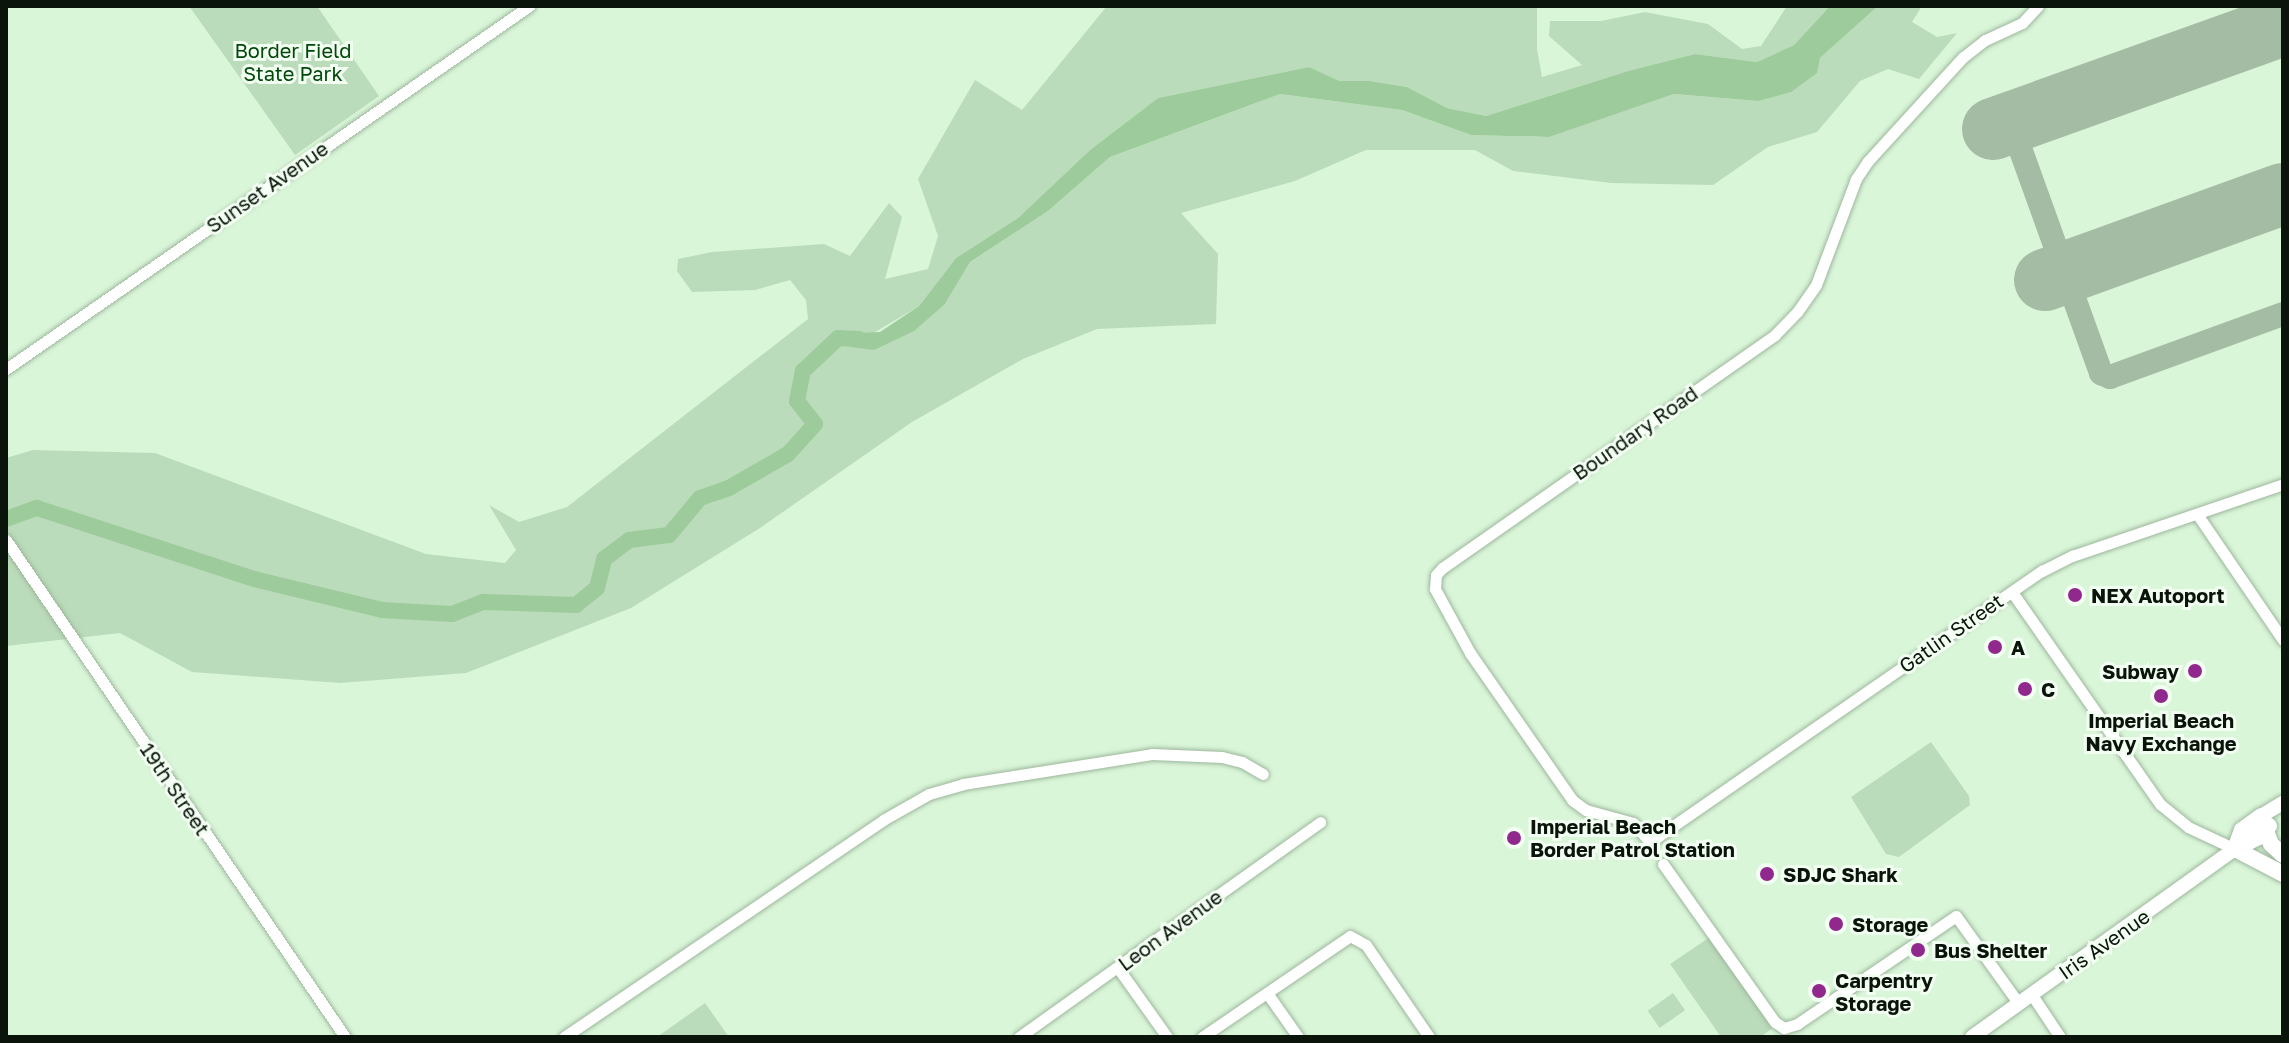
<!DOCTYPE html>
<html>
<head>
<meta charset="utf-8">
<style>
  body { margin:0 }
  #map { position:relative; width:2289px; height:1043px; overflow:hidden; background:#daf6d9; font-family:"Golos Text",sans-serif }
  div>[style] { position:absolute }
  .green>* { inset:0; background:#bbdcba; transform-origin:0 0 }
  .water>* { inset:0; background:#9dcb9c }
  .river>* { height:16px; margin:-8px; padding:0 8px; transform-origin:8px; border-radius:8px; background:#9dcb9c }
  .taxiway>* { height:24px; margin:-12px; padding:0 12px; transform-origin:12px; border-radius:12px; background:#a5bca4 }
  .runway>* { height:62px; margin:-31px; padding:0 31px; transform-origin:31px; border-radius:31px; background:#a5bca4 }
  .roads { filter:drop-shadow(0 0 2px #9db79c) drop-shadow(0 0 2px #9db79c) }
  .minor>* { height:11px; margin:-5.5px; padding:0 5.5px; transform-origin:5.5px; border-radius:5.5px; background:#fff }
  .tertiary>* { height:14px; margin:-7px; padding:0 7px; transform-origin:7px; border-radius:7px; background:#fff }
  .secondary>* { height:16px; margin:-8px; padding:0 8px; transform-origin:8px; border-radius:8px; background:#fff }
  .dots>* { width:22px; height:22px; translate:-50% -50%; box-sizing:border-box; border:4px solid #f3fef2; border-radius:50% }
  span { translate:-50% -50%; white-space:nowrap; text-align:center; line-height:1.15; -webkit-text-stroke:6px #f3fef2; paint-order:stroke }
  .park-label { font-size:20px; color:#01480a }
  .street-label { font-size:20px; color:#0a140a }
  .poi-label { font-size:20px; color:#0a140a; font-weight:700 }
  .left { translate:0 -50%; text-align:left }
  .right { translate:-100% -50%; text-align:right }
  .frame { position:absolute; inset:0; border:8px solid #0a140a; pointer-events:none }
</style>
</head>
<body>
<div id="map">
  <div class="green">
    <div style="clip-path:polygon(189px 6px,317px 6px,379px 96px,295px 155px)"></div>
    <div style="clip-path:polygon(1107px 6px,1537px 6px,1537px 49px,1542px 77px,1582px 65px,1549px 36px,1550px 21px,1601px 21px,1645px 12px,1708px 24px,1742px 49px,1761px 46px,1787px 6px,1830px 6px,1794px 45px,1757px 62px,1695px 54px,1628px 71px,1486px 116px,1447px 108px,1407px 87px,1370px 81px,1339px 82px,1309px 67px,1158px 98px,1090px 150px,1018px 218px,956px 258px,919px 306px,850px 347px,945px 304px,970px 262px,1048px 211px,1110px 157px,1280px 94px,1402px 110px,1471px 135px,1548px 137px,1674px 94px,1758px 101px,1820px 58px,1878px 6px,1922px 6px,1912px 22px,1937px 37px,1957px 33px,1919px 79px,1888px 69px,1860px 81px,1817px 132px,1768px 147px,1713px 185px,1611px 183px,1513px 171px,1475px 150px,1366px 150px,1295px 181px,1181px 213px,1218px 254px,1216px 324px,1097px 329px,1023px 359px,912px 422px,760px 528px,631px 608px,466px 673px,340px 683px,192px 672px,120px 633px,6px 646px,6px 458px,33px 450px,155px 453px,426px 554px,505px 563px,516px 550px,489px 505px,519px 522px,567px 507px,808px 319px,806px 300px,790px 280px,755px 290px,692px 292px,677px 271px,678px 259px,712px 252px,824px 244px,850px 256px,889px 203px,902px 217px,885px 279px,928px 269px,938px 236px,918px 179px,975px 80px,1022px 110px)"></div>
    <div style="clip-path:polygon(1931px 742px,1969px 796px,1970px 805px,1899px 857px,1886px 854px,1851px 797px)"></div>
    <div style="clip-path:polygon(1710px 937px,1773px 1028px,1760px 1037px,1721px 1037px,1670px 964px)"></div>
    <div style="left:1673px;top:993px;width:21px;height:31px;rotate:55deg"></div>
    <div style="clip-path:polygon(705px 1003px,729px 1037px,657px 1037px)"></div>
  </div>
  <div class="water">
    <div style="clip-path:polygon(1830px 6px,1878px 6px,1820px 58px,1817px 73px,1791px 92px,1758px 101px,1674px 94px,1549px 137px,1471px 135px,1402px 110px,1280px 94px,1110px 157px,1048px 211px,970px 262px,945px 304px,914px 331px,874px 350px,850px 347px,835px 334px,880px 332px,919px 306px,956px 258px,1018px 218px,1090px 150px,1158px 98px,1309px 67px,1339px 81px,1370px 81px,1407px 87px,1447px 108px,1486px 116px,1628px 71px,1695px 54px,1757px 62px,1794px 45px)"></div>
  </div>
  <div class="river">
    <div style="left:6px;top:519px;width:33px;rotate:-20deg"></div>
    <div style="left:37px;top:508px;width:228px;rotate:18.1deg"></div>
    <div style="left:254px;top:579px;width:132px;rotate:13.6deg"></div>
    <div style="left:382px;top:610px;width:70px;rotate:3.3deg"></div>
    <div style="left:452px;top:614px;width:34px;rotate:-21deg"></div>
    <div style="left:484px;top:602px;width:92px;rotate:1.9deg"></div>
    <div style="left:576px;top:605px;width:27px;rotate:-39deg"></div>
    <div style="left:597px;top:588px;width:30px;rotate:-76deg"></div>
    <div style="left:604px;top:559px;width:31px;rotate:-37deg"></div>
    <div style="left:629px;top:540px;width:40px;rotate:-7.1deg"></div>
    <div style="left:669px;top:535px;width:48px;rotate:-50deg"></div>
    <div style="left:700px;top:498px;width:31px;rotate:-19deg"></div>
    <div style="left:729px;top:488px;width:68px;rotate:-30deg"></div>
    <div style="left:788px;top:454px;width:40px;rotate:-48deg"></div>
    <div style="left:815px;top:424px;width:29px;rotate:-128deg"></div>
    <div style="left:797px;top:401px;width:31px;rotate:-79deg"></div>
    <div style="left:803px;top:371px;width:48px;rotate:-43.3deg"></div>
    <div style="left:838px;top:338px;width:21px;rotate:3deg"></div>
  </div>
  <div class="taxiway">
    <div style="left:2011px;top:123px;width:266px;rotate:70.2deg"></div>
    <div style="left:2101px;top:373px;width:10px;rotate:24deg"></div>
    <div style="left:2110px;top:377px;width:184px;rotate:-20deg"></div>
  </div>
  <div class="runway">
    <div style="left:1993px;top:129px;width:308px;rotate:-19.7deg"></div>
    <div style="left:2045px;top:280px;width:253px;rotate:-19.9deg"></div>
  </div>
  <div class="roads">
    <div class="minor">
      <div style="left:2038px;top:6px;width:23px;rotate:133deg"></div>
      <div style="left:2022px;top:23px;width:41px;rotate:155.3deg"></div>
      <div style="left:1985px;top:40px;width:28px;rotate:142deg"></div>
      <div style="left:1963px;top:57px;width:141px;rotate:132.4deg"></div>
      <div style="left:1868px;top:161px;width:22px;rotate:124deg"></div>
      <div style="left:1856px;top:179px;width:113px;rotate:110.7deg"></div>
      <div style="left:1816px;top:285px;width:33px;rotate:125deg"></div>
      <div style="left:1797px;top:312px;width:32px;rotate:134deg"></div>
      <div style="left:1775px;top:335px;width:406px;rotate:145deg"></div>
      <div style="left:1442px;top:568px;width:9px;rotate:131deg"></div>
      <div style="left:1436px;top:575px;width:14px;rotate:94deg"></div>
      <div style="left:1435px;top:589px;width:73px;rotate:61.3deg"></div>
      <div style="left:1470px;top:653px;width:179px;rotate:55.2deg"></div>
      <div style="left:1572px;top:800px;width:17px;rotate:36deg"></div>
      <div style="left:1586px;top:810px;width:49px;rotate:15.5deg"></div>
      <div style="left:1633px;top:823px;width:25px;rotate:48deg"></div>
      <div style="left:1650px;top:842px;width:477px;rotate:-34.7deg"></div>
      <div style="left:2042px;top:571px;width:34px;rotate:-27deg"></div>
      <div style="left:2072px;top:556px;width:223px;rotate:-18.8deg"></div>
      <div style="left:6px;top:369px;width:637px;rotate:-34.76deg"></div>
      <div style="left:2197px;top:514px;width:153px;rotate:55.7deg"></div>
      <div style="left:6px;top:540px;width:602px;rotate:55.7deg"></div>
      <div style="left:2012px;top:592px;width:259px;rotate:55.1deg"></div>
      <div style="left:2160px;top:804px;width:36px;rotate:39deg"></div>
      <div style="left:2188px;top:827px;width:52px;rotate:25.1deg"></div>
      <div style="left:1663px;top:864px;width:194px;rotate:54.7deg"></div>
      <div style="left:1775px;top:1022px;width:11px;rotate:34deg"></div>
      <div style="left:1784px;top:1028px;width:14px;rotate:-17deg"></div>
      <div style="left:1797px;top:1024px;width:192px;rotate:-34.2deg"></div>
      <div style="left:1956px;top:916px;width:108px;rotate:54.4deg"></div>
      <div style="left:1118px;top:968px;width:85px;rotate:54.6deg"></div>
      <div style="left:1267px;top:993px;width:54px;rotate:54.8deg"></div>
      <div style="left:2032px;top:995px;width:50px;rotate:56.3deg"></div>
      <div style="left:564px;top:1037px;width:386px;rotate:-34.2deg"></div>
      <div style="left:883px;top:820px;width:53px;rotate:-29.5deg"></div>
      <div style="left:929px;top:794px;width:35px;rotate:-16deg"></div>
      <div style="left:963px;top:784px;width:191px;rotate:-9deg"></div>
      <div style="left:1152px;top:754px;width:70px;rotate:2.5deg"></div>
      <div style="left:1222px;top:757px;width:21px;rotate:14deg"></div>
      <div style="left:1242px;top:762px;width:24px;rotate:30deg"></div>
      <div style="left:1019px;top:1037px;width:370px;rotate:-35.5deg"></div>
      <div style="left:1202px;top:1037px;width:179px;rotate:-34.3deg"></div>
      <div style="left:1350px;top:936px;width:18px;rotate:29deg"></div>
      <div style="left:1366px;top:945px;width:112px;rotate:55.6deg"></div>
    </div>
    <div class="tertiary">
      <div style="left:2261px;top:816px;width:26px;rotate:-31deg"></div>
      <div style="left:1972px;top:1037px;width:323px;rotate:-35.6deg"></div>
    </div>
    <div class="secondary">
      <div style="left:2266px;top:831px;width:14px;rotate:69deg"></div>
      <div style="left:2271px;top:844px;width:16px;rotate:43deg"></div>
      <div style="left:2235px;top:849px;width:54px;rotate:27.5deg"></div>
      <div style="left:2235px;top:849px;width:20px;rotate:-70deg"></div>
      <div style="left:2242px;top:830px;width:24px;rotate:-36deg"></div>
      <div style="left:2235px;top:849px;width:27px;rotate:-27deg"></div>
      <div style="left:2259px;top:837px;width:15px;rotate:-48deg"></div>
    </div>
  </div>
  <div class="dots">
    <div style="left:2075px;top:595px;background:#91288d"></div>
    <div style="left:1995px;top:647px;background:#91288d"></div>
    <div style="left:2195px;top:671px;background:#91288d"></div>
    <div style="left:2025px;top:689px;background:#91288d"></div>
    <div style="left:2161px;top:696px;background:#91288d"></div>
    <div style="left:1514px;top:838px;background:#91288d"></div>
    <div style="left:1767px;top:874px;background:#91288d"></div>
    <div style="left:1836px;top:924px;background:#91288d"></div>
    <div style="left:1918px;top:950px;background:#91288d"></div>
    <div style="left:1819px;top:991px;background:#91288d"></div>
  </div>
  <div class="park-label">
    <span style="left:293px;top:62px">Border Field<br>State Park</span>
  </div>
  <div class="street-label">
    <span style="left:267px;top:187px;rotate:-35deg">Sunset Avenue</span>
    <span style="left:1635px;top:433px;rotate:-35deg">Boundary Road</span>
    <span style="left:1951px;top:633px;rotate:-35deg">Gatlin Street</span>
    <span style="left:175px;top:789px;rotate:56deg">19th Street</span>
    <span style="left:1170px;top:930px;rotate:-36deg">Leon Avenue</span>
    <span style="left:2104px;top:944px;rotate:-35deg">Iris Avenue</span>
  </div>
  <div class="poi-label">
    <span class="left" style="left:2091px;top:595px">NEX Autoport</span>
    <span class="left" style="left:2011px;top:647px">A</span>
    <span class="right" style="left:2179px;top:671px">Subway</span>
    <span class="left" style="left:2041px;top:689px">C</span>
    <span style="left:2161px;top:732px">Imperial Beach<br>Navy Exchange</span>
    <span class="left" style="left:1530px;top:838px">Imperial Beach<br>Border Patrol Station</span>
    <span class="left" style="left:1783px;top:874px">SDJC Shark</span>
    <span class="left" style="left:1852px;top:924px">Storage</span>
    <span class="left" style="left:1934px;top:950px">Bus Shelter</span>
    <span class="left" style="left:1835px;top:992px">Carpentry<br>Storage</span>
  </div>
  <div class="frame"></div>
</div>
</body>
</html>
